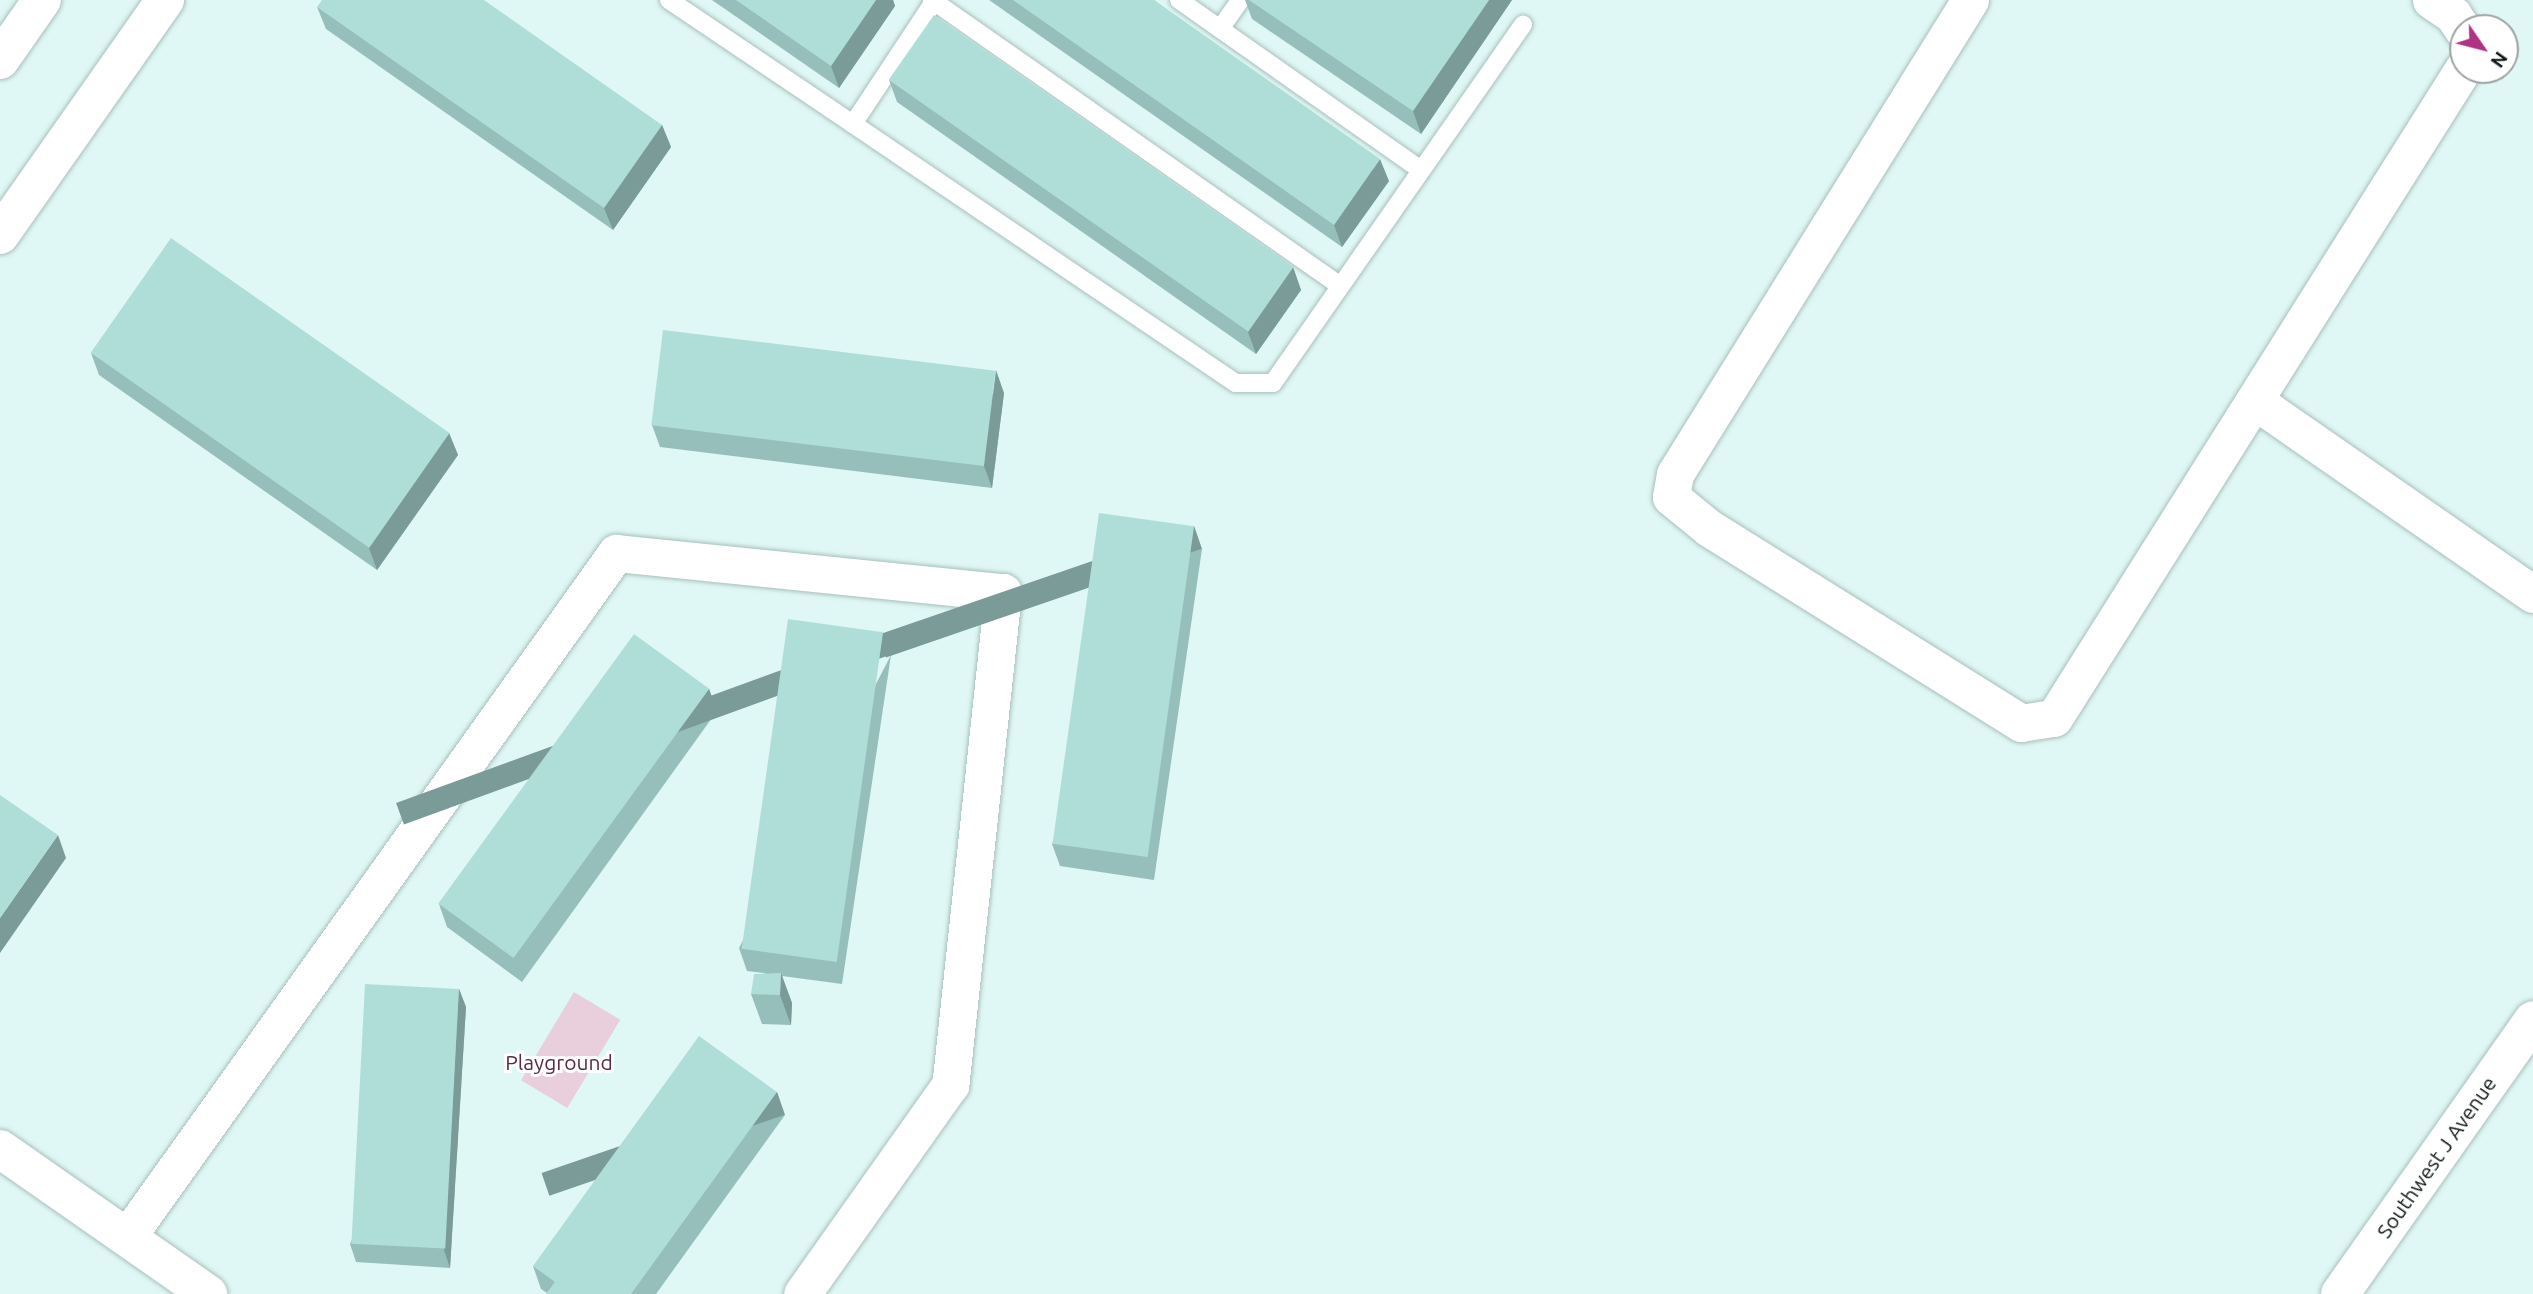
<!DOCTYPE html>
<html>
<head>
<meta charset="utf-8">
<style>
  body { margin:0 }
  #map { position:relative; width:2533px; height:1294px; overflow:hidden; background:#e0f8f5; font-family:Ubuntu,sans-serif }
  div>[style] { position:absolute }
  .green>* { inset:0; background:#e9cfdc; transform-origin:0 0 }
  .roads { filter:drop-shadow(0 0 2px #a8bfbc) drop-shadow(0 0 2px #a8bfbc) }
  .service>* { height:18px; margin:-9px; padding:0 9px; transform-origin:9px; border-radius:9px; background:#fff }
  .minor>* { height:37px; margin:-18.5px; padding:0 18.5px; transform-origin:18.5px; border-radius:18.5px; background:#fff }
  .tertiary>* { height:38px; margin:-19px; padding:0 19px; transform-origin:19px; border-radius:19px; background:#fff }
  .secondary>* { height:38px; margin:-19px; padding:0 19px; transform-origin:19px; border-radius:19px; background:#fff }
  .wall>* { inset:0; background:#96bfbb }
  .shaded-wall>* { inset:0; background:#7a9b98; transform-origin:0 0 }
  .building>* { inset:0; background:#afded9; transform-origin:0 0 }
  span { translate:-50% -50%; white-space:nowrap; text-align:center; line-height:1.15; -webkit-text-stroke:6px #fff; paint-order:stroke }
  .park-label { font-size:21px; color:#592a46 }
  .street-label { font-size:21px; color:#101818 }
  .north { position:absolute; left:2449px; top:14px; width:70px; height:70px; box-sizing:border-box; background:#fff; border:2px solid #9fa3a3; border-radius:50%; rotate:125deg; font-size:19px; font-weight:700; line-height:28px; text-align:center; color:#101818 }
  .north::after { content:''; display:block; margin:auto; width:24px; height:32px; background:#af3283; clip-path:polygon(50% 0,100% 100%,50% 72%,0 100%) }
</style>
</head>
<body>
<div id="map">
  <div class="green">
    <div style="left:574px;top:992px;width:54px;height:103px;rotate:31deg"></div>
  </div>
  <div class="roads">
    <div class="service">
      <div style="left:669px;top:0;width:222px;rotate:34deg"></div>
      <div style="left:853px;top:124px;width:149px;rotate:-56.5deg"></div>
      <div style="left:932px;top:0;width:498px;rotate:35deg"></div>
      <div style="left:1179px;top:0;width:296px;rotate:35.1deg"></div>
      <div style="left:1220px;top:29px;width:35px;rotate:-55deg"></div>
      <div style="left:853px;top:124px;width:462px;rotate:34.1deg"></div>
      <div style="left:1236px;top:383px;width:37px"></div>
      <div style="left:1273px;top:383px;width:437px;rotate:-55.1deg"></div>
    </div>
    <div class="minor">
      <div style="left:1970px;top:0;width:558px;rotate:121.9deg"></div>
      <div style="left:1675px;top:474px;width:23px;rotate:100deg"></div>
      <div style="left:1671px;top:497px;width:49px;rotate:39.2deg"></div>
      <div style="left:1709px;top:528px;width:368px;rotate:32deg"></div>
      <div style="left:2021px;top:723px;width:33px;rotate:-9deg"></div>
      <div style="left:2054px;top:718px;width:767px;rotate:-57.78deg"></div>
      <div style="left:2431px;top:0;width:27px;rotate:34deg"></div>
      <div style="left:2453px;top:15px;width:18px;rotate:56deg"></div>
      <div style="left:2255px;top:401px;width:338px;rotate:34.8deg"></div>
      <div style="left:127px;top:1237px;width:841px;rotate:-54.44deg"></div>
      <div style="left:616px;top:553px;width:389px;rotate:5.8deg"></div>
      <div style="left:1003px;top:592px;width:496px;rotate:96.1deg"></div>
      <div style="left:950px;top:1085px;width:256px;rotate:125.3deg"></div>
    </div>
    <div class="tertiary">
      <div style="left:0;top:1149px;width:254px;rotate:34.9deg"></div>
      <div style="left:2340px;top:1294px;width:335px;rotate:-54.8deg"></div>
    </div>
    <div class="secondary">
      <div style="left:0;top:60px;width:73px;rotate:-55deg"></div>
      <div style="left:0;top:235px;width:287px;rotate:-54.9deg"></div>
    </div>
  </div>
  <div class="wall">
    <div style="clip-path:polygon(712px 0,893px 0,895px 6px,839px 88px)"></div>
    <div style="clip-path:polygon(989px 0,1154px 0,1389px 181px,1342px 247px)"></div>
    <div style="clip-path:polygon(1245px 0,1512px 0,1421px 134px,1252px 19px)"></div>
    <div style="clip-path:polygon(317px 7px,662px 125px,671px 147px,613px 230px,326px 29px)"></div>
    <div style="clip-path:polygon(889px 80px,1293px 267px,1301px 290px,1256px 354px,897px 102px)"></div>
    <div style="clip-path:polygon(91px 353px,449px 433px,458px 455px,377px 570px,99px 375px)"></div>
    <div style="clip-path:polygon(1004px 393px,992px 488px,660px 447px,652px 425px)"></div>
    <div style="clip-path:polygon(1194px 526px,1202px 549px,1154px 880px,1060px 866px,1052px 844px)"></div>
    <div style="clip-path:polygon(891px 655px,842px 984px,782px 976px,792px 1003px,791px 1025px,762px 1024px,751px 994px,765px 973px,747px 971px,739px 948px)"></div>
    <div style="clip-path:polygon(709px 689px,717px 711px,522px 982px,447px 927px,439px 904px)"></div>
    <div style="clip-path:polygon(459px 989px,466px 1007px,450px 1268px,356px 1262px,350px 1244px)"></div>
    <div style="clip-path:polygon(777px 1092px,785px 1115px,656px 1294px,546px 1294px,547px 1293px,541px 1289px,533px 1266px)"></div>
  </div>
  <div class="shaded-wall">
    <div style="clip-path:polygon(876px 0,893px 0,895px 6px,839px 88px,831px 66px)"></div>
    <div style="clip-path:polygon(1489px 0,1512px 0,1421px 134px,1413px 111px)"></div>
    <div style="clip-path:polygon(662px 125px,671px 147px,613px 230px,604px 208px)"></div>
    <div style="clip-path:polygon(1380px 159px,1389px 181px,1342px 247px,1334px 225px)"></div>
    <div style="clip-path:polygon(1293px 267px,1301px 290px,1256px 354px,1248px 332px)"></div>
    <div style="clip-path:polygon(996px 370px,1004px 393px,992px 488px,984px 466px)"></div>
    <div style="clip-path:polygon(449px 433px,458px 455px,377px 570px,369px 548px)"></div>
    <div style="left:1194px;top:526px;width:24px;height:334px;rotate:71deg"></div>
    <div style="left:883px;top:633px;width:23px;height:333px;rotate:70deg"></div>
    <div style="left:709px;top:689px;width:23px;height:333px;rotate:70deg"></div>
    <div style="clip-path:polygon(58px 835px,66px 858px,0 953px,0 918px)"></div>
    <div style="clip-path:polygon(781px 973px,792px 1003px,791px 1025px,780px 995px)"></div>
    <div style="clip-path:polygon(459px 989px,466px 1007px,450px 1268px,444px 1250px)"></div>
    <div style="left:777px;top:1092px;width:24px;height:249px;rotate:71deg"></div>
  </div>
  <div class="building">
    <div style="clip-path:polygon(322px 0,484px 0,662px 125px,604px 208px,317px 7px)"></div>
    <div style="clip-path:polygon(736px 0,876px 0,831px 66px)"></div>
    <div style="clip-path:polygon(1013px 0,1154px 0,1380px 159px,1334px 225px)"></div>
    <div style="clip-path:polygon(1249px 0,1489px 0,1413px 111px)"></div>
    <div style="left:934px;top:15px;width:439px;height:79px;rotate:35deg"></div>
    <div style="left:171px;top:238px;width:340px;height:140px;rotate:35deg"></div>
    <div style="left:663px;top:330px;width:335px;height:96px;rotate:7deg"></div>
    <div style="left:1099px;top:513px;width:96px;height:334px;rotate:8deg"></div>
    <div style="left:788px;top:619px;width:96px;height:333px;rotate:8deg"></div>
    <div style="left:634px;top:634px;width:93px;height:333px;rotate:36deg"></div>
    <div style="clip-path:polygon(0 795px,58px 835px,0 918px)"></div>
    <div style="clip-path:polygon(781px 973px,780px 995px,751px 994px,754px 974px)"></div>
    <div style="left:365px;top:984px;width:94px;height:260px;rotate:3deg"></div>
    <div style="clip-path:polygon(699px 1036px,777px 1092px,631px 1294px,546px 1294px,555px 1282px,533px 1266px)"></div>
  </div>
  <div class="park-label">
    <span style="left:559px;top:1062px">Playground</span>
  </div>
  <div class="street-label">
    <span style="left:2436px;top:1157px;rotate:-55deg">Southwest J Avenue</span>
  </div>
  <div class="north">N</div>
</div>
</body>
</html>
